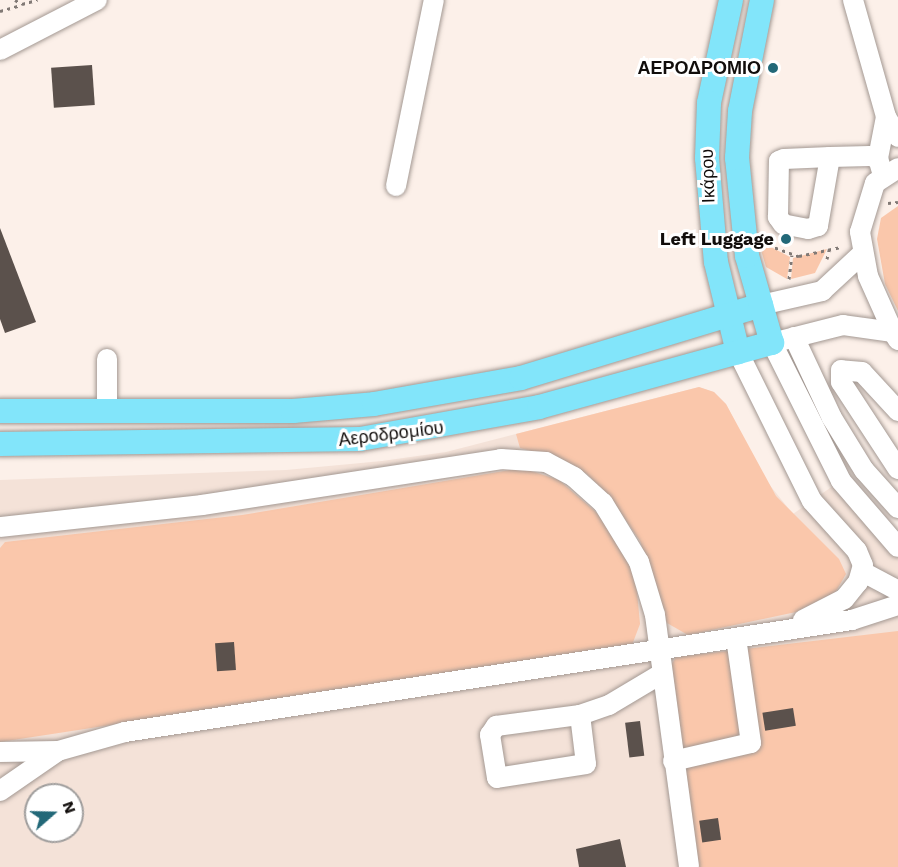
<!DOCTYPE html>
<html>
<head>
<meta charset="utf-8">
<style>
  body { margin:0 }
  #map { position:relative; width:898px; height:867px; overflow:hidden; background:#fcf0e9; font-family:"Work Sans",sans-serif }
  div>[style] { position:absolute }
  .built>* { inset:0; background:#f4e2d8 }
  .green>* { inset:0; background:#fac7ab }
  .building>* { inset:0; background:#5b514c; transform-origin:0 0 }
  .path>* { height:3px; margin-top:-1.5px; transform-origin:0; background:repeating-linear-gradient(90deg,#817975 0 3px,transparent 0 7.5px) }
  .roads { filter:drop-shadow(0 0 2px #a39892) drop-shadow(0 0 2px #a39892) }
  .minor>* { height:20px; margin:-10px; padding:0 10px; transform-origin:10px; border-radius:10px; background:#fff }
  .major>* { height:24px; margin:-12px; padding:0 12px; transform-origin:12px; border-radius:12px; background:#82e5fa }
  .dots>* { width:16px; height:16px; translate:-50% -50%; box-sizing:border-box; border:3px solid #fff; border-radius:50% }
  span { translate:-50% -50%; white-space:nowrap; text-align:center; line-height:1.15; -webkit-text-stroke:6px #fff; paint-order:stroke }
  .poi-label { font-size:18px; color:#110d0b; font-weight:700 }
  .right { translate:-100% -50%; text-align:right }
  .street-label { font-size:18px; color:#110d0b }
  .north { position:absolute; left:24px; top:783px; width:60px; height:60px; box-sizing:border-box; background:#fff; border:2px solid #a09e9d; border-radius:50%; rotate:70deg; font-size:16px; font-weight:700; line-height:24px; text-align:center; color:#110d0b }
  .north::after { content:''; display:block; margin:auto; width:21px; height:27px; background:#226878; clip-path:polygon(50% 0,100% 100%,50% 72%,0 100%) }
</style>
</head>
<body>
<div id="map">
  <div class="built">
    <div style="clip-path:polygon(evenodd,699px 387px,714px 392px,726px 404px,764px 478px,793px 514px,847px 476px,898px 533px,898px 867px,0 867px,0 480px,286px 470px,382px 461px,446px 452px,699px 387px,36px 795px,72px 795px,72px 831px,36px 831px,36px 795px)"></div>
  </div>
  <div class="green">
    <div style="clip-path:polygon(898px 206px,898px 311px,885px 284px,877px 239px,881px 218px)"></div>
    <div style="clip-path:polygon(758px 240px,790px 257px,787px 279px,766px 267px)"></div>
    <div style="clip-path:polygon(827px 249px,815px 273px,791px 279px,793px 258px)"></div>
    <div style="clip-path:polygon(699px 387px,714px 392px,726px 404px,776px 496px,839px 559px,846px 574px,835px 593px,796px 612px,688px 635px,667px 623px,640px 541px,610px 497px,587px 474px,560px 459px,520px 448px,516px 434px)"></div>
    <div style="clip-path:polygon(522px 468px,559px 480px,613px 527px,629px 560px,637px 592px,640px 624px,632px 645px,0 742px,0 548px,5px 542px,242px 515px)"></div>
    <div style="clip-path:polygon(898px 631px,898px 867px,698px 867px,667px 672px,676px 657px)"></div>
  </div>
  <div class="building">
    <div style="left:92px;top:65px;width:40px;height:41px;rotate:86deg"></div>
    <div style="clip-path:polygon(0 228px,36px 322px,5px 333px,0 319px)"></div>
    <div style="left:234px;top:642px;width:28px;height:19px;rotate:86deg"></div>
    <div style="left:793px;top:708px;width:18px;height:31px;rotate:81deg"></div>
    <div style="left:640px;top:721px;width:35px;height:15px;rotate:83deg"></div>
    <div style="left:718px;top:818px;width:22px;height:19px;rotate:82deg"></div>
    <div style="clip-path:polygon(620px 839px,626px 867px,579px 867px,576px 849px)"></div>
  </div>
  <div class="path">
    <div style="left:15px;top:0;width:8px;rotate:30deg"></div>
    <div style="left:22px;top:4px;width:16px;rotate:-15deg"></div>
    <div style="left:0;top:11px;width:22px;rotate:-16deg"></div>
    <div style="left:888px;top:203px;width:10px;rotate:-6deg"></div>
    <div style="left:768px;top:245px;width:33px;rotate:20deg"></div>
    <div style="left:799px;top:256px;width:43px;rotate:-12.1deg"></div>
    <div style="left:827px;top:259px;width:13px;rotate:-77deg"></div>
    <div style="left:789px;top:279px;width:24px;rotate:-83deg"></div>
  </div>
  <div class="roads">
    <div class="minor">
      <div style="left:853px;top:0;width:122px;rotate:74.2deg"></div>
      <div style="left:886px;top:117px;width:23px;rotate:59deg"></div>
      <div style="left:0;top:50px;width:109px;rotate:-27.3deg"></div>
      <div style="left:830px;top:157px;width:70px;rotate:99.9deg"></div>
      <div style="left:818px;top:226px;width:10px;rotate:163deg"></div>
      <div style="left:808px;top:229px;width:25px;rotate:-169deg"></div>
      <div style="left:783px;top:224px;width:9px;rotate:-126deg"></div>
      <div style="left:778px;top:217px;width:56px;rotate:-89deg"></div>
      <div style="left:779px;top:161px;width:5px;rotate:-22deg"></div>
      <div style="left:784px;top:159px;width:46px;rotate:-2.5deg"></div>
      <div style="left:830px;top:157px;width:40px;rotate:-1.4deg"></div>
      <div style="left:870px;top:156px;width:8px;rotate:14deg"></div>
      <div style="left:878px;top:158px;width:19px;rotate:74deg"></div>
      <div style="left:878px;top:158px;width:42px;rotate:-79deg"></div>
      <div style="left:396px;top:186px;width:190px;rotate:-78.5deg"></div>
      <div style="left:761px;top:305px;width:63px;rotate:-12.9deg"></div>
      <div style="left:822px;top:291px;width:56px;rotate:-42.8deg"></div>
      <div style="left:893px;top:332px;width:61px;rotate:-114.1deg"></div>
      <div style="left:868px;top:276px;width:45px;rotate:-100.3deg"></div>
      <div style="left:860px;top:232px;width:51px;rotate:-73deg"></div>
      <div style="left:875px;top:183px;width:27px;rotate:-33deg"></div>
      <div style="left:794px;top:337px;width:89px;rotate:64.9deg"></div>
      <div style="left:832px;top:418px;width:61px;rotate:58.4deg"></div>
      <div style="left:864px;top:470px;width:51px;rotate:48.2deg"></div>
      <div style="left:898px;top:340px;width:9px;rotate:-122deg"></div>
      <div style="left:893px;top:332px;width:50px;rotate:-172deg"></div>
      <div style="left:843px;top:325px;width:73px;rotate:165.8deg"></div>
      <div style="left:772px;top:343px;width:154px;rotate:63.4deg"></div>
      <div style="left:841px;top:481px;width:87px;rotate:49.2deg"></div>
      <div style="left:738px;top:352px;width:166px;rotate:63.6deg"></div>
      <div style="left:812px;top:501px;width:67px;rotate:48deg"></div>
      <div style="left:857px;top:551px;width:15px;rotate:67deg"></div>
      <div style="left:863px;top:565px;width:18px;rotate:106deg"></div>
      <div style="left:858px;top:582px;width:22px;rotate:129deg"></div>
      <div style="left:844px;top:599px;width:46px;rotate:152.9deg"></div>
      <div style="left:107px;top:359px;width:53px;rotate:90deg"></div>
      <div style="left:898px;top:411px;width:53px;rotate:-132.7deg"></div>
      <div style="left:862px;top:372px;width:21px;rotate:-175deg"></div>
      <div style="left:841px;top:370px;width:12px;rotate:90deg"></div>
      <div style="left:841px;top:382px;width:104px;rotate:56.8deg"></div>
      <div style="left:0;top:527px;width:203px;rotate:-6.2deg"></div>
      <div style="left:202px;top:505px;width:303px;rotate:-8.7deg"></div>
      <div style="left:501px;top:459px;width:45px;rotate:3.8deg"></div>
      <div style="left:546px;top:462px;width:32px;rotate:28deg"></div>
      <div style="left:574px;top:477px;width:39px;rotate:42deg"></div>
      <div style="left:603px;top:503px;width:69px;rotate:58.6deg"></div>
      <div style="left:639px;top:562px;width:55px;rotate:73.2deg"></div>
      <div style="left:655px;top:615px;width:254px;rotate:82.3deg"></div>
      <div style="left:863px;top:572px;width:40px;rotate:28deg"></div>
      <div style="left:580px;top:715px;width:49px;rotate:83deg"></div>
      <div style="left:586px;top:764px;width:90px;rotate:171.1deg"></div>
      <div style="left:497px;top:778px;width:44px;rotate:-99.2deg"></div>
      <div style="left:490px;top:735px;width:11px;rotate:-56deg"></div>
      <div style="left:496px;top:726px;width:85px;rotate:-7.5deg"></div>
      <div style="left:580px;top:715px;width:31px;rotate:-19deg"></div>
      <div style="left:609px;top:705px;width:61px;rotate:-30.8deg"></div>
      <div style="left:0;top:752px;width:58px;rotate:-1deg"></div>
      <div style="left:673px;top:761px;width:80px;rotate:-13deg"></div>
      <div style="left:751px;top:743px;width:106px;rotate:-98.1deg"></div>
      <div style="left:0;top:791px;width:70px;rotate:-34.6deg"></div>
      <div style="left:58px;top:751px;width:70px;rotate:-15.8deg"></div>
      <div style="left:125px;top:732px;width:736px;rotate:-8.76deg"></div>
      <div style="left:852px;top:620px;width:48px;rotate:-18.1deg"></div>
    </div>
    <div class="major">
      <div style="left:731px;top:0;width:105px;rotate:102.1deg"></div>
      <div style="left:709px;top:103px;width:55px;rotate:92.1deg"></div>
      <div style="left:707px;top:158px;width:104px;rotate:85.1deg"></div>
      <div style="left:716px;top:262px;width:93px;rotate:76.3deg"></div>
      <div style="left:0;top:411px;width:293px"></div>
      <div style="left:293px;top:411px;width:81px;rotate:-4.9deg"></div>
      <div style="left:374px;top:404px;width:149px;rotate:-10deg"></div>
      <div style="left:521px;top:378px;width:251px;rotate:-16.9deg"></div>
      <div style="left:0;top:444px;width:360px;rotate:-0.8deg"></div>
      <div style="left:360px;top:439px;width:182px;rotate:-10.1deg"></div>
      <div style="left:539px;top:407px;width:242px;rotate:-15.4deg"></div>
      <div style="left:772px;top:343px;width:91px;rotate:-106deg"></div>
      <div style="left:747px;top:256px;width:99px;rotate:-95.8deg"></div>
      <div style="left:737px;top:158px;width:47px;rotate:-86.3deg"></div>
      <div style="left:740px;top:111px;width:113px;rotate:-78.8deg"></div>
    </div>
  </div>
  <div class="dots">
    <div style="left:773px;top:68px;background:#226878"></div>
    <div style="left:786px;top:239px;background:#226878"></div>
  </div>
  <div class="poi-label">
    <span class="right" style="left:761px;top:68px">ΑΕΡΟΔΡΟΜΙΟ</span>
    <span class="right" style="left:774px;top:239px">Left Luggage</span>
  </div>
  <div class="street-label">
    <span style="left:708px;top:176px;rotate:-92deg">Ικάρου</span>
    <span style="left:391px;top:434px;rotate:-7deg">Αεροδρομίου</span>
  </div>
  <div class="north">N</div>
</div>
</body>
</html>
